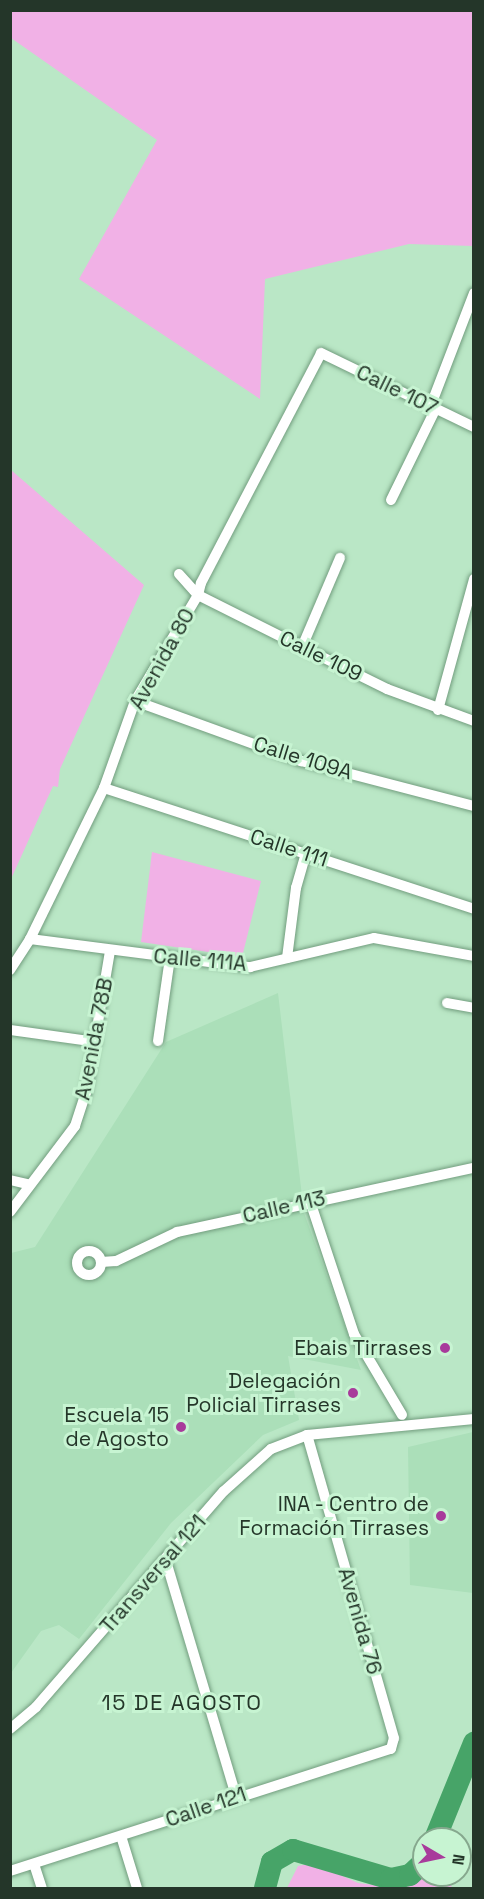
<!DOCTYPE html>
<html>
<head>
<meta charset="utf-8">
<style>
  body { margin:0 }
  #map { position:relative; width:484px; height:1899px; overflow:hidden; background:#bae7c6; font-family:"Space Grotesk",sans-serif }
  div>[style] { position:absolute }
  .built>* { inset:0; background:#abdfb9 }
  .green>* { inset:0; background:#f1b1e6 }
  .river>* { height:22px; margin:-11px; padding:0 11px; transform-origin:11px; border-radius:11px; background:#47a468 }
  .roads { filter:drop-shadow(0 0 2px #729d7e) drop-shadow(0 0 2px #729d7e) }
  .minor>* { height:10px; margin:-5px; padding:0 5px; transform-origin:5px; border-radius:5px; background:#fff }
  .minor>.ring { margin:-5px; padding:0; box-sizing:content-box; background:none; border:10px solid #fff; border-radius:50% }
  .dots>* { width:16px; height:16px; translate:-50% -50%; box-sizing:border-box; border:3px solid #c7f4d2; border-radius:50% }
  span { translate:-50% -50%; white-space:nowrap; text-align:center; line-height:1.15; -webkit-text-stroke:6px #c7f4d2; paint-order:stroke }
  .street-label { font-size:21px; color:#243629 }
  .poi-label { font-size:21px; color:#243629 }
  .right { translate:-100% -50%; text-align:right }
  .neighbourhood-label { font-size:22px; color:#243629; letter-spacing:1.5px }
  .frame { position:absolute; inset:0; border:12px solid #243629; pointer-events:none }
  .north { position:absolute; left:412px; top:1827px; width:60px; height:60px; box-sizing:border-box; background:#c7f4d2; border:2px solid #86a88e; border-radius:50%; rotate:99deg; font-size:16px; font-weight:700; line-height:24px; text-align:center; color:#243629 }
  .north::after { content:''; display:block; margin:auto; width:21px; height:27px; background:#a83b9b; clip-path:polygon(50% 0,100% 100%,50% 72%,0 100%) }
</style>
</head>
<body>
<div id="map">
  <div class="built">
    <div style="clip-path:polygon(278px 993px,304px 1213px,361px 1370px,288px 1356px,299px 1420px,263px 1435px,171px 1523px,79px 1639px,59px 1625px,41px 1631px,11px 1673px,11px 1253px,35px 1247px,166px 1042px)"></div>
    <div style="clip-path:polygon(473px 1432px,473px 1593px,410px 1585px,408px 1447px)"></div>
  </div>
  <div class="green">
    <div style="clip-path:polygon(11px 10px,473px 11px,473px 246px,409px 244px,265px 279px,260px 399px,79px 279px,157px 140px,11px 38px)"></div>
    <div style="clip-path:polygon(11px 470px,144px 585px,60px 769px,58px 787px,53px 786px,11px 879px)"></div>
    <div style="clip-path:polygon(152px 852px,261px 881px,242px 957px,141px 942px)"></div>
    <div style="clip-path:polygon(314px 1863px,358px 1883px,396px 1888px,287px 1888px,298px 1866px)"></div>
    <div style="clip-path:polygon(424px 1875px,447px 1875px,452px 1888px,403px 1888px)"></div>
  </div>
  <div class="river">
    <div style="left:435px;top:1839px;width:104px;rotate:-67.9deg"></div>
    <div style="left:265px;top:1888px;width:27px;rotate:-75deg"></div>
    <div style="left:272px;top:1862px;width:24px;rotate:-30deg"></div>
    <div style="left:293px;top:1850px;width:102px;rotate:16.5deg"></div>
    <div style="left:391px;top:1879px;width:19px;rotate:-12deg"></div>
    <div style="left:410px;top:1875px;width:19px;rotate:-43deg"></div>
  </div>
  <div class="roads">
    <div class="minor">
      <div style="left:431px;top:405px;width:120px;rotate:-69deg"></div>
      <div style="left:391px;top:500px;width:102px;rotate:-63.9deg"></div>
      <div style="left:179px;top:574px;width:28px;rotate:48deg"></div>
      <div style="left:198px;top:595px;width:116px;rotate:26.6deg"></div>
      <div style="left:302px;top:647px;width:95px;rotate:26.3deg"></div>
      <div style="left:387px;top:689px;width:93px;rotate:20.2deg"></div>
      <div style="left:302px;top:647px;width:97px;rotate:-66.9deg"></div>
      <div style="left:135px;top:701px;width:177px;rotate:19.9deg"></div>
      <div style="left:301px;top:761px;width:179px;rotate:14.6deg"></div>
      <div style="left:438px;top:710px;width:136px;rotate:-74.6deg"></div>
      <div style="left:104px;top:788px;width:389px;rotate:18.1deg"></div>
      <div style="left:30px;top:939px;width:222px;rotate:7.3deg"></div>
      <div style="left:250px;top:967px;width:127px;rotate:-13.2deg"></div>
      <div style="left:374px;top:938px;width:102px;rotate:10.2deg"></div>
      <div style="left:287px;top:958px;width:71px;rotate:-82.7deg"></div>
      <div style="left:296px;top:888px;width:35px;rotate:-74deg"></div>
      <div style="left:10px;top:970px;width:37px;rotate:-57deg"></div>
      <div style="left:30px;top:939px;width:168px;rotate:-63.9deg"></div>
      <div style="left:104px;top:788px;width:92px;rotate:-70.4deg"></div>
      <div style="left:135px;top:701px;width:123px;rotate:-59.3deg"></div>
      <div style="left:198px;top:595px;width:12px;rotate:-76deg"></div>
      <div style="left:201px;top:583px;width:259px;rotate:-62.4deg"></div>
      <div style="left:321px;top:353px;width:170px;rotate:25.8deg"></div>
      <div style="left:447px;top:1003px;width:27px;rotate:10deg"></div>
      <div style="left:10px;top:1030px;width:87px;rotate:7.9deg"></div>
      <div style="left:158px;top:1041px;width:84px;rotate:-81.8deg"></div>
      <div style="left:10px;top:1180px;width:18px;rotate:13deg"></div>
      <div style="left:310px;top:1201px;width:140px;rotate:71.7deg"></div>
      <div style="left:354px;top:1334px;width:94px;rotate:59.3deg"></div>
      <div style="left:10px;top:1212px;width:108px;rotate:-52.9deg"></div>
      <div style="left:75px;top:1126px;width:35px;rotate:-72deg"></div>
      <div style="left:86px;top:1093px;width:144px;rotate:-80.4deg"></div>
      <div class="ring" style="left:77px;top:1251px;width:14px;height:14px"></div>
      <div style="left:101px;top:1262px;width:15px;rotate:-4deg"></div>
      <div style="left:116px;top:1261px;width:68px;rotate:-25.4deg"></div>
      <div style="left:177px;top:1232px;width:304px;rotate:-12.2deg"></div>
      <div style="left:166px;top:1561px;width:245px;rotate:73.4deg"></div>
      <div style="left:10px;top:1729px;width:34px;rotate:-40deg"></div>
      <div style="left:36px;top:1707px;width:286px;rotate:-49deg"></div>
      <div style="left:224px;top:1491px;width:63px;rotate:-41.8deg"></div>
      <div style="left:271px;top:1449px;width:39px;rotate:-21deg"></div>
      <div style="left:307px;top:1435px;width:168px;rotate:-5.5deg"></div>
      <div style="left:121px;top:1836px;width:54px;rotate:72.9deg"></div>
      <div style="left:34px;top:1864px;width:25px;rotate:72deg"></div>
      <div style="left:10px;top:1871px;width:400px;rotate:-17.8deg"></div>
      <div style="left:391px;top:1749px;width:11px;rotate:-75deg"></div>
      <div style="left:394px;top:1738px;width:315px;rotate:-106deg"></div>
    </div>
  </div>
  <div class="dots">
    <div style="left:445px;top:1348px;background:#a83b9b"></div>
    <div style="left:353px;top:1393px;background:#a83b9b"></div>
    <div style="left:181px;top:1427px;background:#a83b9b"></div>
    <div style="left:441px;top:1516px;background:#a83b9b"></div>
  </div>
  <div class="street-label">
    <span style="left:397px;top:390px;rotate:26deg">Calle 107</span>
    <span style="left:321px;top:656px;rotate:26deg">Calle 109</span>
    <span style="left:162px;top:659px;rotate:-61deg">Avenida 80</span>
    <span style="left:303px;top:758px;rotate:17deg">Calle 109A</span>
    <span style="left:289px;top:848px;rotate:18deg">Calle 111</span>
    <span style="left:200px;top:960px;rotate:5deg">Calle 111A</span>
    <span style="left:94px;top:1039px;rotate:-79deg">Avenida 78B</span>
    <span style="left:284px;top:1207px;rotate:-13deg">Calle 113</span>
    <span style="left:153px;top:1574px;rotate:-49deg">Transversal 121</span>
    <span style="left:360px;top:1621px;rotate:74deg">Avenida 76</span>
    <span style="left:206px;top:1807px;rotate:-19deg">Calle 121</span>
  </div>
  <div class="poi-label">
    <span class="right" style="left:432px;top:1348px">Ebais Tirrases</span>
    <span class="right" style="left:341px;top:1393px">Delegación<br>Policial Tirrases</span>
    <span class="right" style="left:169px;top:1427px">Escuela 15<br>de Agosto</span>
    <span class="right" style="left:429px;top:1516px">INA - Centro de<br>Formación Tirrases</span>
  </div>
  <div class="neighbourhood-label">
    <span style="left:182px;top:1703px">15 DE AGOSTO</span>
  </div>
  <div class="frame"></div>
  <div class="north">N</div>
</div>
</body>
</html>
